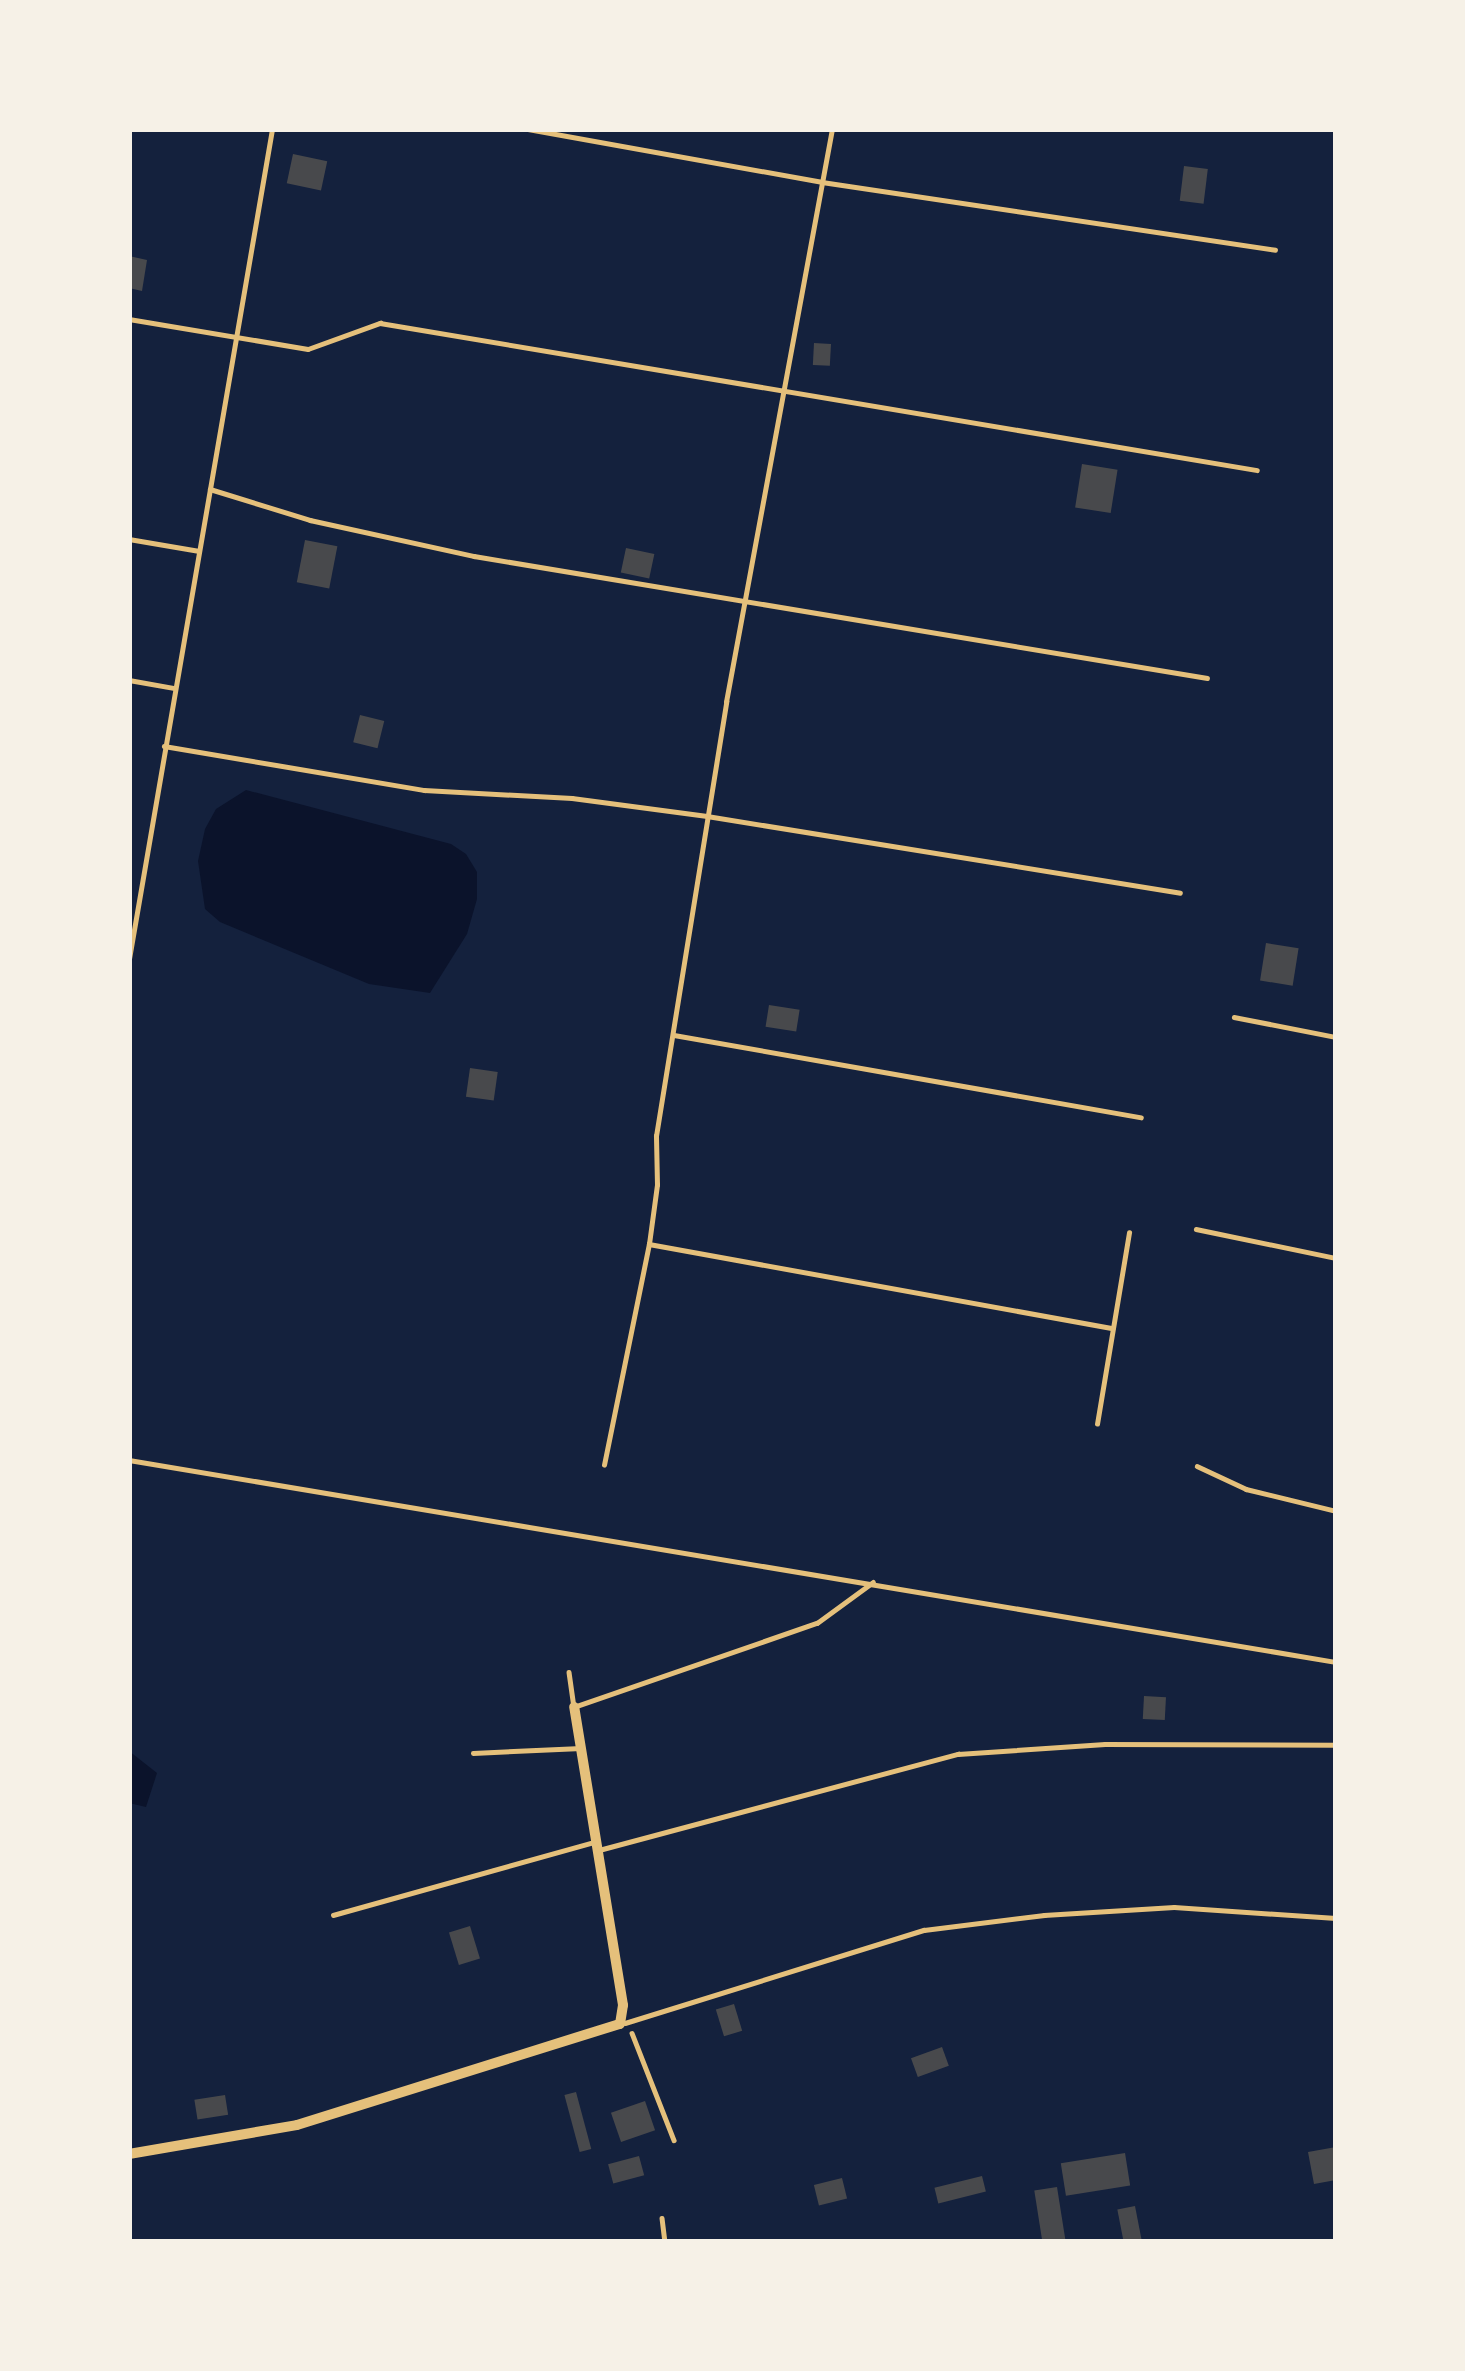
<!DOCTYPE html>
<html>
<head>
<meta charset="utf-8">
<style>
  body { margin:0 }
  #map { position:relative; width:1465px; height:2371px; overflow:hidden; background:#14213d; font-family:Arial,sans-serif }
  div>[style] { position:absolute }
  .water>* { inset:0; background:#0b132b }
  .building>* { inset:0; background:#48494c; transform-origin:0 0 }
  .path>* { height:4.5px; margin:-2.25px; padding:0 2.25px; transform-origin:2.25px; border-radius:2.25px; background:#e5c07b }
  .service>* { height:4.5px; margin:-2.25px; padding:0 2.25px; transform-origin:2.25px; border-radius:2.25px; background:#e5c07b }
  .minor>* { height:10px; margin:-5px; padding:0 5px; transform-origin:5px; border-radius:5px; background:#e5c07b }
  span { translate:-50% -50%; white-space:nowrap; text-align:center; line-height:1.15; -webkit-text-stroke:12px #f6f1e7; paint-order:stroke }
  .frame { position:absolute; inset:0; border:132px solid #f6f1e7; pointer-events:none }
</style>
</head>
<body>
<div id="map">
  <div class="water">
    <div style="clip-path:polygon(246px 790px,451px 844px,466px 854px,477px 872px,477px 899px,467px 934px,430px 993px,369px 984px,220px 922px,205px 909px,198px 861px,205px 829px,216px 809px)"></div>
    <div style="clip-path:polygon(129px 1751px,157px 1773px,146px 1807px,129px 1803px)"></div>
  </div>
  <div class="building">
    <div style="left:293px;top:154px;width:35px;height:30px;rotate:12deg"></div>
    <div style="left:1184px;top:166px;width:24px;height:35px;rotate:7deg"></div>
    <div style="clip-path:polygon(129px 256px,147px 260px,142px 291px,129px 288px)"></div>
    <div style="left:814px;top:343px;width:17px;height:22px;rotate:3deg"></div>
    <div style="left:1082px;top:464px;width:36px;height:44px;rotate:9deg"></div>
    <div style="left:305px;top:540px;width:33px;height:43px;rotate:11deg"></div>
    <div style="left:626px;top:548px;width:29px;height:25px;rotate:12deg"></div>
    <div style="left:360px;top:715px;width:25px;height:28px;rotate:14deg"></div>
    <div style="left:1266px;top:943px;width:33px;height:38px;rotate:9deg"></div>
    <div style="left:769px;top:1005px;width:31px;height:22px;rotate:9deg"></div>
    <div style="left:470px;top:1068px;width:28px;height:29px;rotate:8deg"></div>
    <div style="left:1144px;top:1696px;width:22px;height:23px;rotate:3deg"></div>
    <div style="left:470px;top:1926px;width:34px;height:22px;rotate:73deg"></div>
    <div style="left:734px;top:2004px;width:28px;height:19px;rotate:73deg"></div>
    <div style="left:942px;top:2047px;width:20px;height:33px;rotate:70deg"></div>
    <div style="left:576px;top:2092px;width:59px;height:12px;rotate:75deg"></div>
    <div style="left:225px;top:2095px;width:20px;height:31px;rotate:81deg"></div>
    <div style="left:645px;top:2101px;width:31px;height:36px;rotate:71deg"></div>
    <div style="clip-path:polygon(1336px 2147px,1336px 2180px,1314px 2184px,1308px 2152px)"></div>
    <div style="left:1125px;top:2153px;width:33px;height:65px;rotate:81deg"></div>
    <div style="left:639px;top:2156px;width:20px;height:32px;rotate:75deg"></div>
    <div style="left:982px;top:2176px;width:16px;height:49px;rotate:76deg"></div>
    <div style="left:842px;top:2178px;width:21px;height:29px;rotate:76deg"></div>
    <div style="left:1057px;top:2187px;width:56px;height:23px;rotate:81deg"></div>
    <div style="left:1135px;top:2206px;width:37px;height:18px;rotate:79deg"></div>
  </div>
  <div class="path">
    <div style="left:632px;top:2033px;width:115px;rotate:68.6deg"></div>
  </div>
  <div class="service">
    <div style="left:528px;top:129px;width:299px;rotate:10.2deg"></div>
    <div style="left:822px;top:182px;width:458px;rotate:8.5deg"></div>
    <div style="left:129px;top:319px;width:181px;rotate:9.5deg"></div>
    <div style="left:308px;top:349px;width:77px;rotate:-19.9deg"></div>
    <div style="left:380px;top:323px;width:889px;rotate:9.52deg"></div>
    <div style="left:210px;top:489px;width:105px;rotate:17.2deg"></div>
    <div style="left:310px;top:520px;width:168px;rotate:12.4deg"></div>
    <div style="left:474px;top:556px;width:743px;rotate:9.45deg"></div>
    <div style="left:129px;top:539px;width:71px;rotate:9.7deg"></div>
    <div style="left:129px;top:680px;width:46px;rotate:10.1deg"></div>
    <div style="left:164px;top:746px;width:264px;rotate:9.6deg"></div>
    <div style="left:424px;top:790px;width:148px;rotate:3.1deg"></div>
    <div style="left:572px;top:798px;width:136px;rotate:7.6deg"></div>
    <div style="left:707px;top:816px;width:479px;rotate:9.2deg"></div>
    <div style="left:129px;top:959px;width:842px;rotate:-80.22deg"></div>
    <div style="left:1234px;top:1017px;width:104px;rotate:11.1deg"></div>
    <div style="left:674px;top:1035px;width:474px;rotate:10deg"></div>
    <div style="left:1196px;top:1229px;width:143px;rotate:11.7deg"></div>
    <div style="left:649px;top:1244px;width:471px;rotate:10.3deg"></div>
    <div style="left:1097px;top:1424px;width:194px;rotate:-80.5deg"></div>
    <div style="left:129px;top:1460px;width:1224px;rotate:9.5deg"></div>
    <div style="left:604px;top:1465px;width:226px;rotate:-78.5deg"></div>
    <div style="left:649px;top:1244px;width:60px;rotate:-82.3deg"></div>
    <div style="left:657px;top:1185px;width:49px;rotate:-91.2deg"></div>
    <div style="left:656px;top:1136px;width:440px;rotate:-80.8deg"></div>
    <div style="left:726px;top:702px;width:583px;rotate:-79.52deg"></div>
    <div style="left:1197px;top:1466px;width:54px;rotate:25.1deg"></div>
    <div style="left:1246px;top:1489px;width:93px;rotate:13.7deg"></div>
    <div style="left:569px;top:1672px;width:35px;rotate:82deg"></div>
    <div style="left:574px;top:1707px;width:257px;rotate:-19.1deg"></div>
    <div style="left:817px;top:1623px;width:69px;rotate:-36.2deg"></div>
    <div style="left:473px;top:1753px;width:108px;rotate:-2.7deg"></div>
    <div style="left:599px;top:1850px;width:372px;rotate:-15deg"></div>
    <div style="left:958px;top:1754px;width:147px;rotate:-3.9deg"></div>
    <div style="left:1105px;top:1744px;width:231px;rotate:0.2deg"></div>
    <div style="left:333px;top:1915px;width:272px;rotate:-15.6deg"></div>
    <div style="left:625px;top:2023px;width:313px;rotate:-17.3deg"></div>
    <div style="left:924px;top:1930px;width:121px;rotate:-7.1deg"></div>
    <div style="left:1044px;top:1915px;width:130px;rotate:-3.5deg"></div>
    <div style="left:1174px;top:1907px;width:162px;rotate:3.9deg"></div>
    <div style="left:662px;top:2218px;width:24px;rotate:83deg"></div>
  </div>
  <div class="minor">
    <div style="left:129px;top:2154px;width:170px;rotate:-9.8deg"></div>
    <div style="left:297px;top:2125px;width:338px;rotate:-17.4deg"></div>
    <div style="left:620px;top:2024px;width:19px;rotate:-81deg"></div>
    <div style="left:623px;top:2005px;width:302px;rotate:-99.3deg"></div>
  </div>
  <div class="frame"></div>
</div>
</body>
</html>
